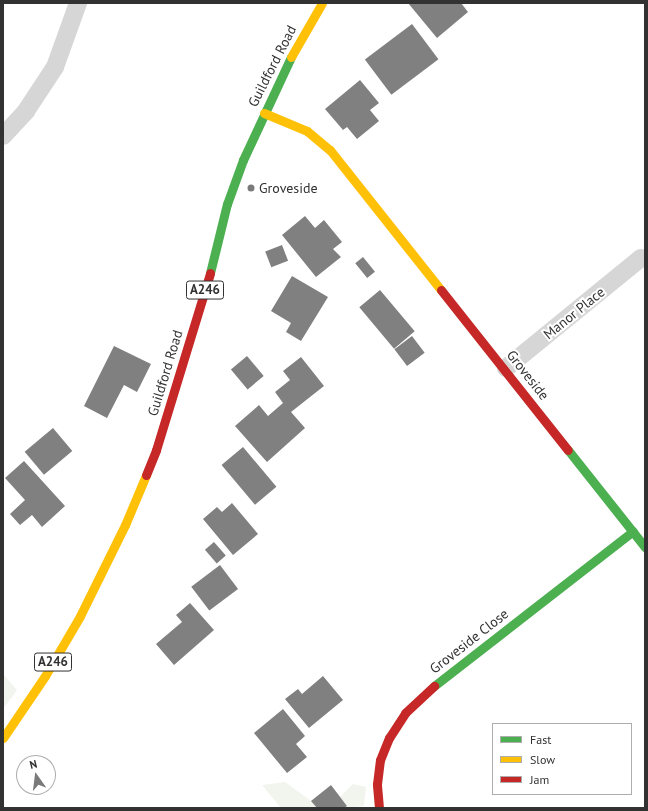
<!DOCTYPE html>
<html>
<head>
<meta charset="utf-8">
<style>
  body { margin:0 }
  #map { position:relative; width:648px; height:811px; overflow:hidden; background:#fff; font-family:"PT Sans",sans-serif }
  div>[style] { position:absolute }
  .green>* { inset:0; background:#f2f5ed }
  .building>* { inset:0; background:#808080; transform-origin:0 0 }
  .street>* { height:18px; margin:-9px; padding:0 9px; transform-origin:9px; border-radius:9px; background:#d6d6d6 }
  .fast>* { height:9px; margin:-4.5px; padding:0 4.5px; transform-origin:4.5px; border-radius:4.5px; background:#4caf50 }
  .slow>* { height:9px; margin:-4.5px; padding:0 4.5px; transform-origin:4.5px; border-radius:4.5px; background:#ffc107 }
  .jam>* { height:9px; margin:-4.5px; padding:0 4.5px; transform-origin:4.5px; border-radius:4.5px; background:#c62828 }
  .dots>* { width:11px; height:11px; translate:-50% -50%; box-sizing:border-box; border:2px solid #fff; border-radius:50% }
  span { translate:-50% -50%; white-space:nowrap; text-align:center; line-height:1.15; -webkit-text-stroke:4px #fff; paint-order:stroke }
  .shield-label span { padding:1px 3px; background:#fff; border:1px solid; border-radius:3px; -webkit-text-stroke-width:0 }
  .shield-label { font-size:13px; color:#323232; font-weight:700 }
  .street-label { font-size:14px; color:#323232 }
  .poi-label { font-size:14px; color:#323232 }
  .left { translate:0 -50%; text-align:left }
  .frame { position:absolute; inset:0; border:4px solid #323232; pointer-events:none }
  .legend { position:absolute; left:492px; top:723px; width:140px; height:72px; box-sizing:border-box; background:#fff; border:1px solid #adadad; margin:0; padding:5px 7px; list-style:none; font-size:12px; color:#323232 }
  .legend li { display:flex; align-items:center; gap:8px; height:20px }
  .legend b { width:20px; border:1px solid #adadad }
  .north { position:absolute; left:16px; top:755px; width:40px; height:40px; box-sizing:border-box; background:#fff; border:1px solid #adadad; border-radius:50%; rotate:346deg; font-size:11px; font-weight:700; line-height:16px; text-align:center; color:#323232 }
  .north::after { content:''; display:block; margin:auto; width:14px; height:18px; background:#7a7a7a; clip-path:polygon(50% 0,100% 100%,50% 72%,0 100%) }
</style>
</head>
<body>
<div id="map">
  <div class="green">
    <div style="clip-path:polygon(3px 674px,17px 690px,3px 709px)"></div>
    <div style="clip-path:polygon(285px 782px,311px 801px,317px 808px,281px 808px,262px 785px)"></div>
    <div style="clip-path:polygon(353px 784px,366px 787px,364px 806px,344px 808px,347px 805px,340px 797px)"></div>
  </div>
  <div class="building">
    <div style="clip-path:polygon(408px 3px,461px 3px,468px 12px,437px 38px)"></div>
    <div style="left:412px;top:24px;width:44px;height:59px;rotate:53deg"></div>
    <div style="clip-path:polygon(360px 80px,379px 103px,370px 110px,379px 121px,357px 139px,347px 127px,343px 130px,325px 109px)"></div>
    <div style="clip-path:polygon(305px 216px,315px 228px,324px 220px,342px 242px,333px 249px,341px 257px,316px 277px,282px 235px)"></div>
    <div style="left:282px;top:245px;width:17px;height:18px;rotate:69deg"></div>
    <div style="left:363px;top:257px;width:19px;height:10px;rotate:51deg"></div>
    <div style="clip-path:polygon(292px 276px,328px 297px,301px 341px,286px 332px,291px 323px,271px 311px)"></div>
    <div style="left:380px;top:290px;width:54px;height:27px;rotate:50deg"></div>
    <div style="left:412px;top:336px;width:21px;height:22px;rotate:53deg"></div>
    <div style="clip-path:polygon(114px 346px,151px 364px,137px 392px,124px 385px,107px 418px,84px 406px)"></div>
    <div style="left:247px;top:356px;width:26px;height:21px;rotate:50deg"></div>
    <div style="clip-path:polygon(301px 357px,324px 386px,291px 412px,305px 428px,267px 462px,235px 426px,259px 405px,268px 416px,283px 403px,275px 392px,290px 380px,283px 371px)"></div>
    <div style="left:53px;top:428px;width:30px;height:37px;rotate:50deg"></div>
    <div style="left:243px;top:447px;width:52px;height:28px;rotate:50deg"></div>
    <div style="clip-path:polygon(24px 461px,65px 506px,42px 527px,32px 515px,20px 525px,10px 514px,25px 500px,5px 478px)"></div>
    <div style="clip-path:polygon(232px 503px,258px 534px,233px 555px,203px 519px,217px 507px,222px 512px)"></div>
    <div style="left:214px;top:542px;width:18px;height:12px;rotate:49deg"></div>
    <div style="left:220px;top:565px;width:30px;height:36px;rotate:53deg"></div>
    <div style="clip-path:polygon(190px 603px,214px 630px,174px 665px,156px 644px,182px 622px,176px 615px)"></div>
    <div style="clip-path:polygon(323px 676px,343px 700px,309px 728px,285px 699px,298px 689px,302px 694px)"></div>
    <div style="clip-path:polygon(283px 709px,305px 736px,296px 744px,307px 757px,287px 773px,254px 733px)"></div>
    <div style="clip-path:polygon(331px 785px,347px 806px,344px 808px,317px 808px,311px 801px)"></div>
  </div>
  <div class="street">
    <div style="left:3px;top:136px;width:34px;rotate:-47deg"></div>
    <div style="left:26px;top:111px;width:53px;rotate:-56.6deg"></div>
    <div style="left:55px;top:67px;width:68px;rotate:-70.2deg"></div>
    <div style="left:506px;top:368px;width:174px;rotate:-39.2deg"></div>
  </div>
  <div class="fast">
    <div style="left:210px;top:273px;width:71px;rotate:-76.2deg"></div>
    <div style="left:227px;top:204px;width:47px;rotate:-70deg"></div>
    <div style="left:243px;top:160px;width:114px;rotate:-65deg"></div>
    <div style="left:568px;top:450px;width:124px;rotate:51.6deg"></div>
    <div style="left:434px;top:686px;width:252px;rotate:-37.9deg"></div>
  </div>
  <div class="slow">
    <div style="left:291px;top:57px;width:62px;rotate:-60.1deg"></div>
    <div style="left:264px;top:113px;width:47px;rotate:22.7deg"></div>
    <div style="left:307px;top:131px;width:30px;rotate:40deg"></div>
    <div style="left:330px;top:150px;width:179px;rotate:51.6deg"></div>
    <div style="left:3px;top:738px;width:75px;rotate:-55.9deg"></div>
    <div style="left:45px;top:676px;width:69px;rotate:-59.7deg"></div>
    <div style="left:80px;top:616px;width:102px;rotate:-63.7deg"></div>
    <div style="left:125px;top:525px;width:54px;rotate:-67.2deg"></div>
  </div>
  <div class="jam">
    <div style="left:441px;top:290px;width:204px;rotate:51.6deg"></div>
    <div style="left:146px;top:475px;width:27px;rotate:-68deg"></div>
    <div style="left:156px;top:450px;width:185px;rotate:-73deg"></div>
    <div style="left:379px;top:808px;width:24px;rotate:-95deg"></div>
    <div style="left:377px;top:784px;width:24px;rotate:-83deg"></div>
    <div style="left:380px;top:760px;width:24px;rotate:-68deg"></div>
    <div style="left:389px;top:738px;width:30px;rotate:-57deg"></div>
    <div style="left:405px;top:713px;width:40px;rotate:-43deg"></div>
  </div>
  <div class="dots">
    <div style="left:251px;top:188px;background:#7a7a7a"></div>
  </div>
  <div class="shield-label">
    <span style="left:205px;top:290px">A246</span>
    <span style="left:53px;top:662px">A246</span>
  </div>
  <div class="street-label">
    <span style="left:272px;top:66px;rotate:-63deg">Guildford Road</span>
    <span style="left:574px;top:313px;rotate:-39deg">Manor Place</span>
    <span style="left:165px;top:373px;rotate:-73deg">Guildford Road</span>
    <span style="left:528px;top:375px;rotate:52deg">Groveside</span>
    <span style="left:469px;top:641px;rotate:-38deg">Groveside Close</span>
  </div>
  <div class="poi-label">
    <span class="left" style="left:259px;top:188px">Groveside</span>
  </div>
  <div class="frame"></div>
  <ul class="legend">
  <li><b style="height:5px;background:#4caf50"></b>Fast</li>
  <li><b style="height:5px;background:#ffc107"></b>Slow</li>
  <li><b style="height:5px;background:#c62828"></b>Jam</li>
  </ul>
  <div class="north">N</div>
</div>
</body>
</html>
